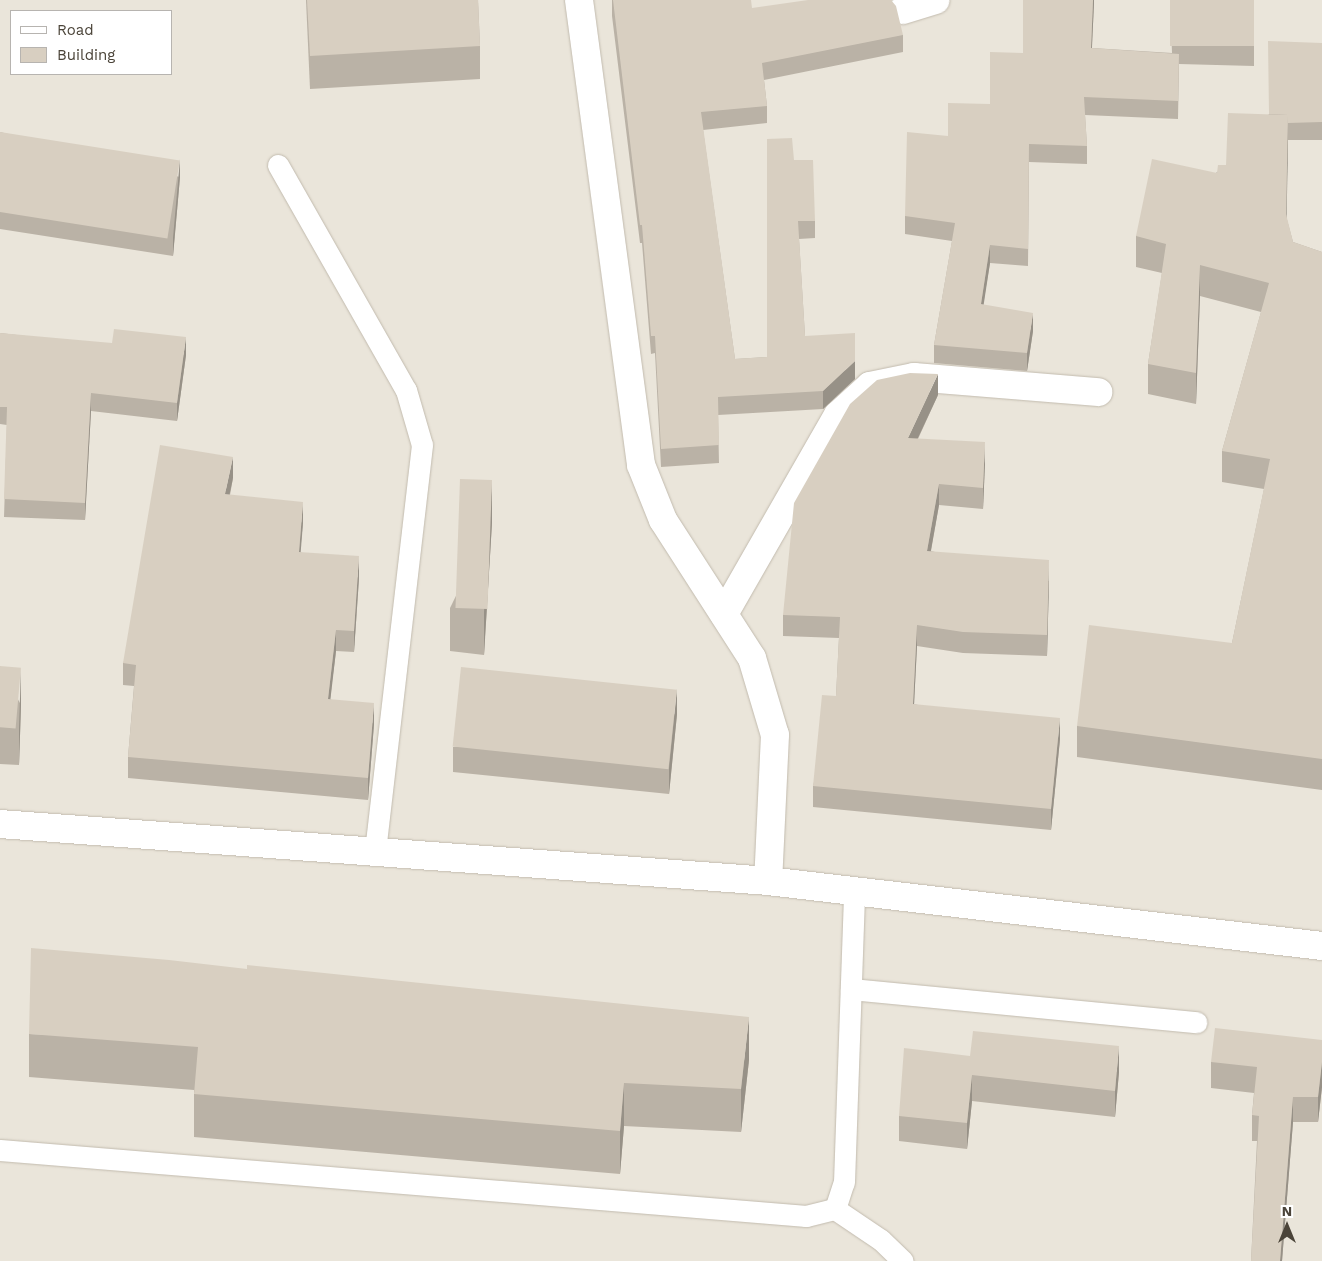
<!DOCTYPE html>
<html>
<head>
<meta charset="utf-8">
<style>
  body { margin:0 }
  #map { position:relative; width:1322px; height:1261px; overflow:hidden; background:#f6f3ec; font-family:"Work Sans",sans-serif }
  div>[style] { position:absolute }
  .residential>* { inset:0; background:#eae5da }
  .roads { filter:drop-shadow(0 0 1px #c2bbae) drop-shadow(0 0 1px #c2bbae) }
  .service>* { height:21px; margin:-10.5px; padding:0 10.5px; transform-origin:10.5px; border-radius:10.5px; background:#fff }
  .minor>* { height:28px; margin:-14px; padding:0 14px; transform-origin:14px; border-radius:14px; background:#fff }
  .tertiary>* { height:28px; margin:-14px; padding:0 14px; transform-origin:14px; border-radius:14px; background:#fff }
  .wall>* { inset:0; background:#bab2a6 }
  .shaded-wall>* { inset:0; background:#979187 }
  .building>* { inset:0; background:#d8cfc1; transform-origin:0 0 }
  span { translate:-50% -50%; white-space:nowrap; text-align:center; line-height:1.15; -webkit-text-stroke:4.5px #fff; paint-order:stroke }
  .legend { position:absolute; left:10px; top:10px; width:162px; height:65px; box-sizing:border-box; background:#fff; border:1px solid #b7b4b0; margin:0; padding:6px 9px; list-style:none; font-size:15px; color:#4b4439 }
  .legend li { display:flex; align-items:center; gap:10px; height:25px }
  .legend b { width:25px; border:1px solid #b7b4b0 }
  .north { position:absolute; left:1262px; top:1201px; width:50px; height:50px; -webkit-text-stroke:4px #fff; paint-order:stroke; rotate:0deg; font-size:14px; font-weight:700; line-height:20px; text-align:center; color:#4b4439 }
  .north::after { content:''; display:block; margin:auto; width:18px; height:22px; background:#4b4439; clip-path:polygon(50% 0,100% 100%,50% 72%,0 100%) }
</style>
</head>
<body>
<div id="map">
  <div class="residential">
    <div style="clip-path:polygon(evenodd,0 0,1322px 0,1322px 1261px,0 1261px,0 0,11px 11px,171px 11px,171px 74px,11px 74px,11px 11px)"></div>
  </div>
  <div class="roads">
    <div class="service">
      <div style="left:278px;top:165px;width:259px;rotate:60.4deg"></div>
      <div style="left:406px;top:390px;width:57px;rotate:73.8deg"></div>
      <div style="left:422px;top:445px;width:408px;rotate:96.6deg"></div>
      <div style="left:851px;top:989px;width:347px;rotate:5.5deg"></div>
      <div style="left:0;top:1150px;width:809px;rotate:4.68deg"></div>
      <div style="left:806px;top:1216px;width:30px;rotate:-14deg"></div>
      <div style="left:835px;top:1209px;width:28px;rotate:-72deg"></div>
      <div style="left:844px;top:1182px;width:291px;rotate:-88deg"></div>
      <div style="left:835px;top:1209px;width:55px;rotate:34deg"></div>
      <div style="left:881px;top:1240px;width:30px;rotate:44deg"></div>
    </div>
    <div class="minor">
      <div style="left:579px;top:0;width:469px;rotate:82.4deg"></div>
      <div style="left:641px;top:465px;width:59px;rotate:68.2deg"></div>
      <div style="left:663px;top:520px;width:164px;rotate:57.2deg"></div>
      <div style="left:752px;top:658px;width:80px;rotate:73.4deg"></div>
      <div style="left:775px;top:735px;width:146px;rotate:92.7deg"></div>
      <div style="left:903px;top:10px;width:34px;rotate:-17deg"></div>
      <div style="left:724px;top:614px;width:229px;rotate:-60.2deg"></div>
      <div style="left:838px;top:415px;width:43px;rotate:-42.2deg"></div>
      <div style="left:870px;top:386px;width:45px;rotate:-11.6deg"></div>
      <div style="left:914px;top:377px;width:185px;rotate:4.7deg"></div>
    </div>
    <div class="tertiary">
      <div style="left:0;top:824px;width:770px;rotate:4.24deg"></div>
      <div style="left:768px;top:881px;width:558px;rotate:6.69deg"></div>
    </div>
  </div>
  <div class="wall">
    <div style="clip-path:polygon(306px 0,478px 0,480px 46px,480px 79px,310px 89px)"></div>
    <div style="clip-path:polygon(612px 0,752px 8px,903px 35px,903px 52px,764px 80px,767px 106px,767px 123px,703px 130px,735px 359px,767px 357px,794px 160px,815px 221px,815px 238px,799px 239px,805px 336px,855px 379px,823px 409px,718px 415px,719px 463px,661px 467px,655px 353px,651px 354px,642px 243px,640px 243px,612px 16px)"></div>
    <div style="clip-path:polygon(1094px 0,1092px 48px,1172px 53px,1170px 0,1254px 0,1254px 66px,1179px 64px,1178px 119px,1085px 115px,1087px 146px,1087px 164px,1029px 162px,1028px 266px,990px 263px,983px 305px,1033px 331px,1027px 371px,934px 363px,934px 345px,952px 241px,905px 234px,905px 216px,948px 136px,990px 104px,1023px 53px)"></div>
    <div style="clip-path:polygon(1322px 43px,1322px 140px,1288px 140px,1286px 216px,1293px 242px,1322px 252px,1322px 790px,1077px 757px,1077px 726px,1232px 643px,1264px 489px,1222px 482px,1222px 451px,1261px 312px,1200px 296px,1196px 404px,1148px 394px,1148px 364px,1162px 273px,1136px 267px,1136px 236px,1226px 165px,1269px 114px)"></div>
    <div style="clip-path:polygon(0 132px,180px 177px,173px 256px,0 229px)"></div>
    <div style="clip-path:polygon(0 333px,186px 355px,177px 421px,91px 411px,85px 520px,4px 517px,7px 425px,0 424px)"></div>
    <div style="clip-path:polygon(938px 395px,918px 439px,985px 463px,983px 509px,939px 505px,931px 551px,1049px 581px,1047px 656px,963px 653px,917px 646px,914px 704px,1060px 739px,1051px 830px,813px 807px,813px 786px,836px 696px,839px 638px,783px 636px,783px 615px)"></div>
    <div style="clip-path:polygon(233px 478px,230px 495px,303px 523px,300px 552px,359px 578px,354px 652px,336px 651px,330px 699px,374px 724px,368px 800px,128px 778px,128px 757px,134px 686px,123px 685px,123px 663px)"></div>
    <div style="clip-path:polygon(492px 523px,484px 655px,450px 651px,450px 608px)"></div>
    <div style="clip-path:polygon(0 666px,21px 705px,19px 765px,0 764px)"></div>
    <div style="clip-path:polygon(677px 714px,669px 794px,453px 772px,453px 747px)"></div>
    <div style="clip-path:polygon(29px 1034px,749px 1060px,741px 1132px,624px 1126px,620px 1174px,194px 1137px,194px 1090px,29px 1077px)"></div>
    <div style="clip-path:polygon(1322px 1040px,1322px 1087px,1318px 1122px,1293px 1122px,1282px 1261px,1251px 1261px,1257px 1141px,1252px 1141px,1252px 1115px,1254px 1093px,1211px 1088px,1211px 1062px)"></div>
    <div style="clip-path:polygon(970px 1056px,1119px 1072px,1115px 1117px,972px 1101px,967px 1149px,899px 1141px,899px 1116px)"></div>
  </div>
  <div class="shaded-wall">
    <div style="clip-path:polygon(1093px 0,1094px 0,1094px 4px,1091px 65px,1091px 48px)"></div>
    <div style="clip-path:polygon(1288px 115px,1288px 146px,1286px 245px,1286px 214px)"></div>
    <div style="clip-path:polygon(180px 159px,180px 177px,173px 256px,173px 238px)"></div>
    <div style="clip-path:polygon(990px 245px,990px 263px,981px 322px,981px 304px)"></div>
    <div style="clip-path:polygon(1200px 265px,1200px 296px,1196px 404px,1196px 373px)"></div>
    <div style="clip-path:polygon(1033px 313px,1033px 331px,1027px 371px,1027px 353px)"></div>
    <div style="clip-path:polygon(186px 337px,186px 355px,177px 421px,177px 403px)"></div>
    <div style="clip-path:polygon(855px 361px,855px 379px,823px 409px,823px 391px)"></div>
    <div style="clip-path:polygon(938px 374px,938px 395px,908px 459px,908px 438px)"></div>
    <div style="clip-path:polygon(91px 393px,91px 411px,85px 520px,85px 503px)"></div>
    <div style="clip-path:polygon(985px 442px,985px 463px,983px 509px,983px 488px)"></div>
    <div style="clip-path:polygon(233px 457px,233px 478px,225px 516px,225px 494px)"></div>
    <div style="clip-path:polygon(492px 480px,492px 523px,484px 655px,484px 612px)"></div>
    <div style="clip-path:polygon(939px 484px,939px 505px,927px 572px,927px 551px)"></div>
    <div style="clip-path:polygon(303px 502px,303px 523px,299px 573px,299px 552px)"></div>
    <div style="clip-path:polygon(359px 556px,359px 578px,354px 652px,354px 631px)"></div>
    <div style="clip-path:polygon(1049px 560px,1049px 581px,1047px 656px,1047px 635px)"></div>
    <div style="clip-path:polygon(917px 625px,917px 646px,913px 725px,913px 704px)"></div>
    <div style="clip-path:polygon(336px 630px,336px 651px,328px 720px,328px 699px)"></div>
    <div style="clip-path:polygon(21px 668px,21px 705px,19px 765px,19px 728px)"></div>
    <div style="clip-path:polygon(677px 689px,677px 714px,669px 794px,669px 768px)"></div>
    <div style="clip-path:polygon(374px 703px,374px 724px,368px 800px,368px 778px)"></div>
    <div style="clip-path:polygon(1060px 718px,1060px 739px,1051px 830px,1051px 809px)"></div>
    <div style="clip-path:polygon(749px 1017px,749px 1060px,741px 1132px,741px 1089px)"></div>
    <div style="clip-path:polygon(1119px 1046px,1119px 1072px,1115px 1117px,1115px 1091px)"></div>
    <div style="clip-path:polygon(1322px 1062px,1322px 1087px,1318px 1122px,1318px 1097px)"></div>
    <div style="clip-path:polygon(972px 1075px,972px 1101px,967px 1149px,967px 1123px)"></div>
    <div style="clip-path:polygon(624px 1083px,624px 1126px,620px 1174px,620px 1131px)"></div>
    <div style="clip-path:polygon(1293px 1097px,1293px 1122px,1282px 1261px,1280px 1261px)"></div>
  </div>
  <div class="building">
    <div style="clip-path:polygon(307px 0,478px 0,480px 46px,310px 56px)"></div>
    <div style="clip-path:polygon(613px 0,751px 0,752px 8px,808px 0,891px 0,896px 6px,903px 35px,762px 63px,767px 106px,701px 112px,735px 359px,767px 357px,767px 139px,792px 138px,794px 160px,813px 160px,815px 221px,798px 221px,805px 336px,855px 333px,855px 361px,823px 391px,718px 397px,719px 445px,661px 449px,655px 336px,651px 336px,642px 225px,640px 225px)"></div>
    <div style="clip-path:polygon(1023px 0,1093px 0,1091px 48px,1179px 54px,1178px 101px,1084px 97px,1087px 146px,1029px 144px,1028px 249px,990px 245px,981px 304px,1033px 313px,1027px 353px,934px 345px,955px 223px,905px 216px,907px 132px,948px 136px,948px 103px,990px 104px,990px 52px,1023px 53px)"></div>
    <div style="left:1170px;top:0;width:84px;height:46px"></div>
    <div style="clip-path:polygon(1268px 41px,1322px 43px,1322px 122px,1288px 123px,1288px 115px,1269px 114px)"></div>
    <div style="clip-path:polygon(1228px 113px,1288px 115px,1286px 214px,1293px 242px,1322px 252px,1322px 759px,1077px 726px,1089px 625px,1232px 643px,1270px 459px,1222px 451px,1269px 283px,1200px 265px,1196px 373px,1148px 364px,1166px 244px,1136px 236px,1152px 159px,1217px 173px,1218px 165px,1226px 165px)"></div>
    <div style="left:0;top:132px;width:182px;height:79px;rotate:9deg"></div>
    <div style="clip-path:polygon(114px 329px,186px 337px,177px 403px,91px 393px,85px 503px,4px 499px,7px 407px,0 407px,0 333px,112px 343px)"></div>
    <div style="clip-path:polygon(910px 373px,938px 374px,908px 438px,985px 442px,983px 488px,939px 484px,927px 551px,1049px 560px,1047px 635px,963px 632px,917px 625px,913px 704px,1060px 718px,1051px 809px,813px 786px,822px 695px,836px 696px,840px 617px,783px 615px,794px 503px,850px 404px,877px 380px)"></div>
    <div style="clip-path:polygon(160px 445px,233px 457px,225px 494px,303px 502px,299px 552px,359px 556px,354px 631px,336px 630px,328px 699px,374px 703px,368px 778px,128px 757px,136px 665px,123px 663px)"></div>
    <div style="left:460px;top:479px;width:32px;height:129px;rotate:2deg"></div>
    <div style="left:0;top:666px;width:21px;height:61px;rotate:5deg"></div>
    <div style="left:461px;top:667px;width:217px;height:80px;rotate:6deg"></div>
    <div style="clip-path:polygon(31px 948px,169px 960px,247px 969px,247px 965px,749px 1017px,741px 1089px,624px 1083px,620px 1131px,194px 1094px,198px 1047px,29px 1034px)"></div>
    <div style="clip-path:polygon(1215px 1028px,1322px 1040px,1322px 1062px,1318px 1097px,1293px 1097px,1280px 1261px,1251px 1261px,1259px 1116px,1252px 1115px,1257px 1067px,1211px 1062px)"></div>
    <div style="clip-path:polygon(973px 1031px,1119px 1046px,1115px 1091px,972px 1075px,967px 1123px,899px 1116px,904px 1048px,970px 1056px)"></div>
  </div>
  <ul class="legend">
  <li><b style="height:6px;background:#fff"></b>Road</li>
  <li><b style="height:14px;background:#d8cfc1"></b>Building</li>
  </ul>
  <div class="north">N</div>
</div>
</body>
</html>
